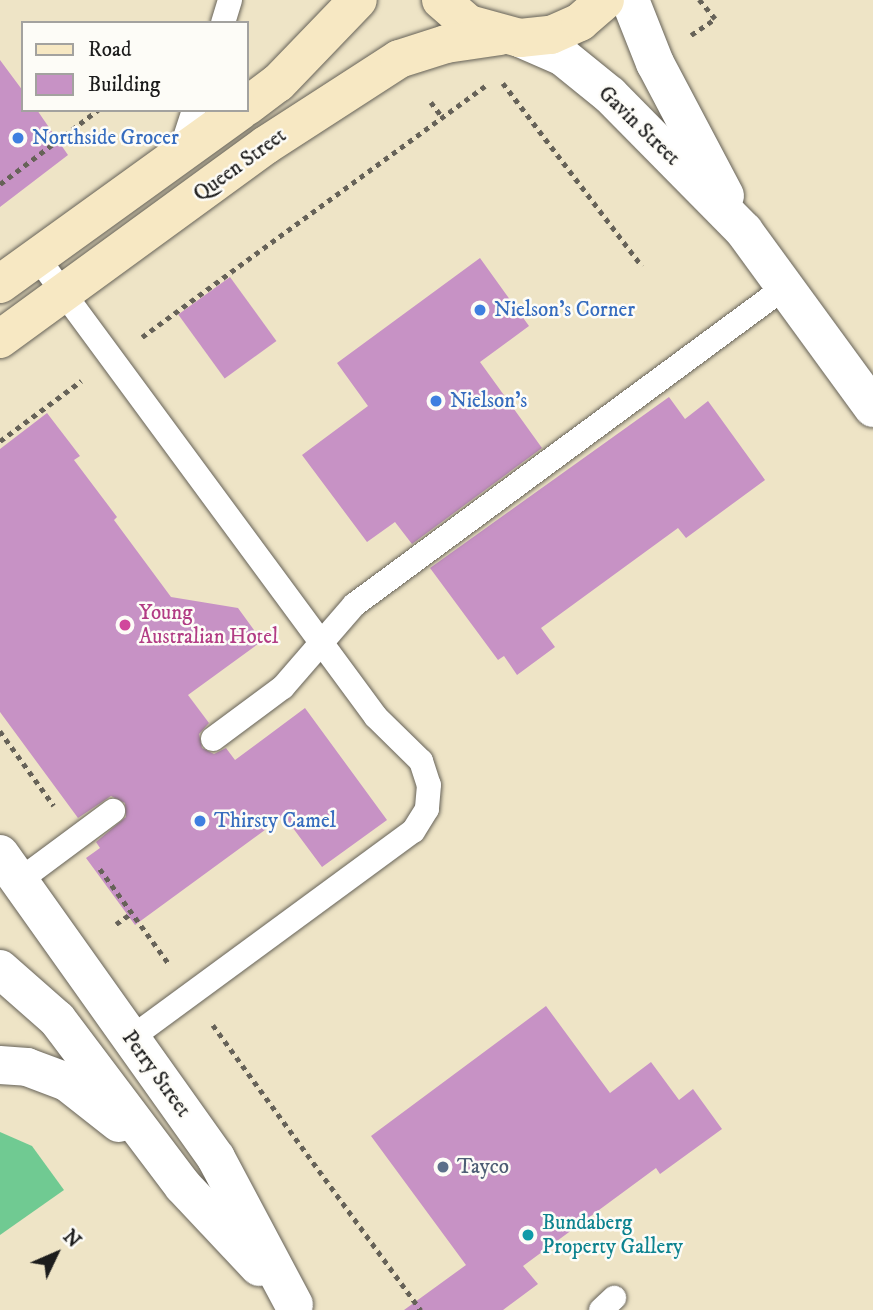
<!DOCTYPE html>
<html>
<head>
<meta charset="utf-8">
<style>
  body { margin:0 }
  #map { position:relative; width:873px; height:1310px; overflow:hidden; background:#eee4c6; font-family:"IM FELL DW Pica",serif }
  div>[style] { position:absolute }
  .green>* { inset:0; background:#70ca92 }
  .building>* { inset:0; background:#c792c5; transform-origin:0 0 }
  .path>* { height:4.5px; margin-top:-2.25px; transform-origin:0; background:repeating-linear-gradient(90deg,#666258 0 5px,transparent 0 10px) }
  .roads { filter:drop-shadow(0 0 2px #666258) drop-shadow(0 0 2px #666258) }
  .lane>* { height:24px; margin:-12px; padding:0 12px; transform-origin:12px; border-radius:12px; background:#fff }
  .street>* { height:38px; margin:-19px; padding:0 19px; transform-origin:19px; border-radius:19px; background:#fff }
  .secondary>* { height:38px; margin:-19px; padding:0 19px; transform-origin:19px; border-radius:19px; background:#f7e8c3 }
  .dots>* { width:19px; height:19px; translate:-50% -50%; box-sizing:border-box; border:4px solid #fdfcf7; border-radius:50% }
  span { translate:-50% -50%; white-space:nowrap; text-align:center; line-height:1.15; -webkit-text-stroke:5px #fdfcf7; paint-order:stroke }
  .street-label { font-size:21px; color:#1c1c1c }
  .shop-label { font-size:21px; color:#366cbe }
  .left { translate:0 -50%; text-align:left }
  .hotel-label { font-size:21px; color:#b23c85 }
  .service-label { font-size:21px; color:#4e5e75 }
  .culture-label { font-size:21px; color:#0d838f }
  .legend { position:absolute; left:21px; top:21px; width:228px; height:91px; box-sizing:border-box; background:#fdfcf7; border:2px solid #a3a29f; margin:0; padding:9px 12px; list-style:none; font-size:21px; color:#1c1c1c }
  .legend li { display:flex; align-items:center; gap:14px; height:35px }
  .legend b { width:35px; border:2px solid #a3a29f }
  .north { position:absolute; left:21px; top:1219px; width:70px; height:70px; -webkit-text-stroke:5px #fdfcf7; paint-order:stroke; rotate:46deg; font-size:19px; font-weight:700; line-height:28px; text-align:center; color:#1c1c1c }
  .north::after { content:''; display:block; margin:auto; width:24px; height:32px; background:#1c1c1c; clip-path:polygon(50% 0,100% 100%,50% 72%,0 100%) }
</style>
</head>
<body>
<div id="map">
  <div class="green">
    <div style="clip-path:polygon(0 1132px,32px 1146px,64px 1190px,0 1235px)"></div>
  </div>
  <div class="building">
    <div style="clip-path:polygon(0 60px,23px 91px,23px 110px,37px 110px,68px 155px,0 207px)"></div>
    <div style="clip-path:polygon(480px 258px,529px 326px,480px 362px,542px 448px,412px 544px,395px 522px,367px 542px,302px 455px,368px 406px,337px 363px)"></div>
    <div style="left:230px;top:277px;width:79px;height:64px;rotate:54deg"></div>
    <div style="clip-path:polygon(669px 397px,685px 419px,708px 401px,765px 480px,686px 538px,678px 528px,541px 628px,555px 647px,517px 675px,504px 656px,498px 660px,430px 568px)"></div>
    <div style="clip-path:polygon(47px 413px,80px 456px,74px 460px,117px 517px,114px 520px,171px 597px,238px 608px,262px 641px,188px 695px,209px 723px,199px 734px,202px 748px,214px 754px,226px 748px,235px 760px,305px 708px,387px 820px,322px 867px,284px 816px,135px 925px,86px 858px,100px 848px,96px 842px,126px 817px,125px 803px,111px 796px,78px 818px,0 712px,0 449px)"></div>
    <div style="clip-path:polygon(546px 1006px,610px 1093px,651px 1062px,679px 1100px,693px 1089px,722px 1129px,660px 1174px,656px 1168px,523px 1266px,538px 1284px,503px 1310px,404px 1310px,466px 1265px,371px 1136px)"></div>
  </div>
  <div class="path">
    <div style="left:691px;top:35px;width:29px;rotate:-34deg"></div>
    <div style="left:715px;top:19px;width:25px;rotate:-130deg"></div>
    <div style="left:503px;top:83px;width:230px;rotate:52.8deg"></div>
    <div style="left:431px;top:102px;width:20px;rotate:53deg"></div>
    <div style="left:0;top:184px;width:123px;rotate:-37.1deg"></div>
    <div style="left:142px;top:337px;width:425px;rotate:-36.2deg"></div>
    <div style="left:0;top:441px;width:101px;rotate:-36.5deg"></div>
    <div style="left:0;top:731px;width:92px;rotate:54.2deg"></div>
    <div style="left:100px;top:869px;width:117px;rotate:54deg"></div>
    <div style="left:116px;top:924px;width:19px;rotate:-35deg"></div>
    <div style="left:213px;top:1025px;width:353px;rotate:53.9deg"></div>
  </div>
  <div class="roads">
    <div class="lane">
      <div style="left:223px;top:23px;width:24px;rotate:-73deg"></div>
      <div style="left:180px;top:153px;width:45px;rotate:-72deg"></div>
      <div style="left:37px;top:257px;width:571px;rotate:53.61deg"></div>
      <div style="left:376px;top:717px;width:63px;rotate:44.4deg"></div>
      <div style="left:421px;top:761px;width:25px;rotate:72deg"></div>
      <div style="left:429px;top:785px;width:24px;rotate:95deg"></div>
      <div style="left:427px;top:809px;width:26px;rotate:122deg"></div>
      <div style="left:413px;top:831px;width:351px;rotate:143.7deg"></div>
      <div style="left:213px;top:739px;width:87px;rotate:-36.6deg"></div>
      <div style="left:283px;top:687px;width:108px;rotate:-49.1deg"></div>
      <div style="left:354px;top:605px;width:536px;rotate:-36.42deg"></div>
      <div style="left:20px;top:880px;width:116px;rotate:-36.6deg"></div>
      <div style="left:601px;top:1310px;width:18px;rotate:-43deg"></div>
    </div>
    <div class="street">
      <div style="left:630px;top:0;width:68px;rotate:68.4deg"></div>
      <div style="left:655px;top:63px;width:150px;rotate:62.2deg"></div>
      <div style="left:520px;top:38px;width:47px;rotate:23.8deg"></div>
      <div style="left:563px;top:57px;width:60px;rotate:39deg"></div>
      <div style="left:610px;top:95px;width:191px;rotate:45.4deg"></div>
      <div style="left:744px;top:231px;width:219px;rotate:53.9deg"></div>
      <div style="left:0;top:854px;width:373px;rotate:54.6deg"></div>
      <div style="left:216px;top:1158px;width:166px;rotate:62deg"></div>
      <div style="left:0;top:969px;width:76px;rotate:41.3deg"></div>
      <div style="left:57px;top:1019px;width:209px;rotate:53deg"></div>
      <div style="left:183px;top:1186px;width:111px;rotate:46.8deg"></div>
      <div style="left:0;top:1065px;width:27px;rotate:4deg"></div>
      <div style="left:27px;top:1067px;width:43px;rotate:20.6deg"></div>
      <div style="left:67px;top:1082px;width:66px;rotate:38.3deg"></div>
    </div>
    <div class="secondary">
      <div style="left:441px;top:0;width:37px;rotate:41deg"></div>
      <div style="left:469px;top:24px;width:53px;rotate:15.4deg"></div>
      <div style="left:520px;top:38px;width:31px;rotate:-6deg"></div>
      <div style="left:551px;top:35px;width:32px;rotate:-24deg"></div>
      <div style="left:580px;top:22px;width:33px;rotate:-41deg"></div>
      <div style="left:247px;top:106px;width:39px;rotate:-37deg"></div>
      <div style="left:278px;top:83px;width:115px;rotate:-46.1deg"></div>
      <div style="left:0;top:284px;width:297px;rotate:-35.8deg"></div>
      <div style="left:0;top:339px;width:329px;rotate:-36.1deg"></div>
      <div style="left:266px;top:145px;width:158px;rotate:-32.9deg"></div>
      <div style="left:399px;top:59px;width:49px;rotate:-17.7deg"></div>
      <div style="left:446px;top:44px;width:55px;rotate:-8.4deg"></div>
    </div>
  </div>
  <div class="dots">
    <div style="left:18px;top:138px;background:#3f7fe0"></div>
    <div style="left:480px;top:310px;background:#3f7fe0"></div>
    <div style="left:436px;top:401px;background:#3f7fe0"></div>
    <div style="left:125px;top:625px;background:#d1479c"></div>
    <div style="left:200px;top:821px;background:#3f7fe0"></div>
    <div style="left:443px;top:1167px;background:#5c6f8a"></div>
    <div style="left:528px;top:1235px;background:#0f9aa8"></div>
  </div>
  <div class="street-label">
    <span style="left:639px;top:126px;rotate:44deg">Gavin Street</span>
    <span style="left:240px;top:165px;rotate:-36deg">Queen Street</span>
    <span style="left:156px;top:1074px;rotate:54deg">Perry Street</span>
  </div>
  <div class="shop-label">
    <span class="left" style="left:32px;top:138px">Northside Grocer</span>
    <span class="left" style="left:494px;top:310px">Nielson's Corner</span>
    <span class="left" style="left:450px;top:401px">Nielson's</span>
    <span class="left" style="left:214px;top:821px">Thirsty Camel</span>
  </div>
  <div class="hotel-label">
    <span class="left" style="left:139px;top:625px">Young<br>Australian Hotel</span>
  </div>
  <div class="service-label">
    <span class="left" style="left:457px;top:1167px">Tayco</span>
  </div>
  <div class="culture-label">
    <span class="left" style="left:542px;top:1235px">Bundaberg<br>Property Gallery</span>
  </div>
  <ul class="legend">
  <li><b style="height:9px;background:#f7e8c3"></b>Road</li>
  <li><b style="height:19px;background:#c792c5"></b>Building</li>
  </ul>
  <div class="north">N</div>
</div>
</body>
</html>
